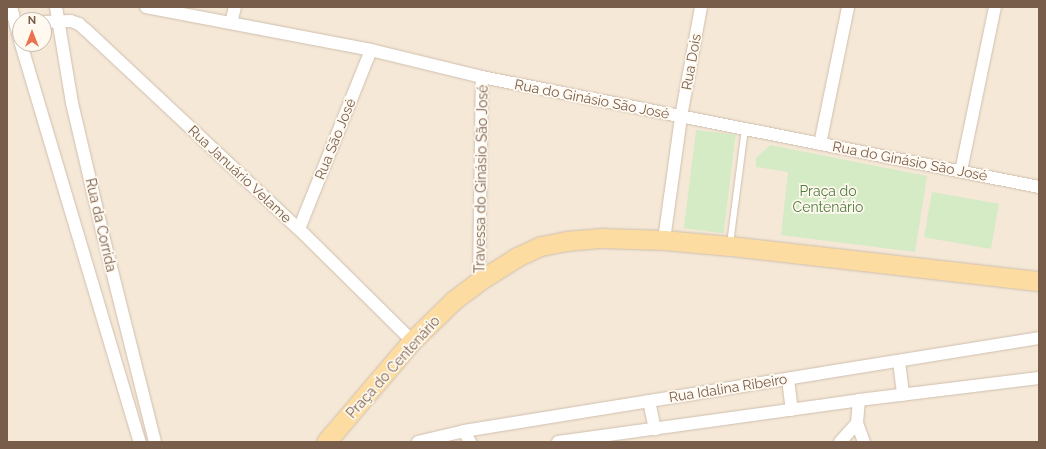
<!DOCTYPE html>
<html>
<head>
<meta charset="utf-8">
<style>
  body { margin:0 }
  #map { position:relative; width:1046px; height:449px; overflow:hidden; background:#fdf6e9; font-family:Raleway,sans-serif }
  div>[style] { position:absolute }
  .residential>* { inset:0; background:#f5e8d7 }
  .green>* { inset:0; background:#d4ebc6; transform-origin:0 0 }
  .roads { filter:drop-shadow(0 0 1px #cfbead) drop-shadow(0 0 1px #cfbead) }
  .lane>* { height:6px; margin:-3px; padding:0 3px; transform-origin:3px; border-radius:3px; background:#fff }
  .street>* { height:12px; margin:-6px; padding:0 6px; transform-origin:6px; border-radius:6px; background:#fff }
  .primary>* { height:19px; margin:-9.5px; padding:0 9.5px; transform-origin:9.5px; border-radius:9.5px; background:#fcdca1 }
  span { translate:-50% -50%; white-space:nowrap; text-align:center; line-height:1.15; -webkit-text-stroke:3.5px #fff9f0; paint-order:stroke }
  .street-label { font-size:14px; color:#785d4b }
  .park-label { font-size:14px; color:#537e42 }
  .frame { position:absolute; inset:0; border:8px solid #785d4b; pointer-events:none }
  .north { position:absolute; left:12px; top:12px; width:40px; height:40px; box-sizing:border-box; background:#fff9f0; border:1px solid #c9bbae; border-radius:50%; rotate:0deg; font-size:11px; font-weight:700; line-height:16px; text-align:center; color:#785d4b }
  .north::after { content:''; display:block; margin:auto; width:14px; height:18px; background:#e8734d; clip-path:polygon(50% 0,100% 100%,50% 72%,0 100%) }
</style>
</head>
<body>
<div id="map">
  <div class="residential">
    <div style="clip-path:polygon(evenodd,7px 7px,1039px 7px,1039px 442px,7px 442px,7px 7px,20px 20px,44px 20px,44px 44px,20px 44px,20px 20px)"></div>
  </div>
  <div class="green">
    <div style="left:696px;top:130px;width:40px;height:99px;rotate:7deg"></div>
    <div style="clip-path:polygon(770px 145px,927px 176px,915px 252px,781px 235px,788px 172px,756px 167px,756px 158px)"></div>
    <div style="left:932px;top:192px;width:68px;height:46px;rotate:10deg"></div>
  </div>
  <div class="roads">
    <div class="lane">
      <div style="left:730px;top:244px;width:116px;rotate:-82.6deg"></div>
    </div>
    <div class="street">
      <div style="left:11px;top:7px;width:35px;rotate:75deg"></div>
      <div style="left:56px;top:7px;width:97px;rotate:80.5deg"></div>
      <div style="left:72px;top:103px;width:136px;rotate:76.8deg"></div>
      <div style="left:103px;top:235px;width:213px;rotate:75.9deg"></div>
      <div style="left:146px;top:7px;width:229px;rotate:10.8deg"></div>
      <div style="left:371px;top:50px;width:114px;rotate:13.7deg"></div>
      <div style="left:482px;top:77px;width:568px;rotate:11.17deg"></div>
      <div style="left:44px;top:22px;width:27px;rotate:-2deg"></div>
      <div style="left:71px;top:21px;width:9px;rotate:21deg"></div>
      <div style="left:79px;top:24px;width:9px;rotate:41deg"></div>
      <div style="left:86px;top:30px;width:291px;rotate:43.1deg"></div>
      <div style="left:299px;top:229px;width:159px;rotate:44.7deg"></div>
      <div style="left:231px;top:23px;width:16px;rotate:-76deg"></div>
      <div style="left:21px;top:44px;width:415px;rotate:73.4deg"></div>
      <div style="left:820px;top:144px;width:140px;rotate:-78.4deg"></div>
      <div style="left:961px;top:171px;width:167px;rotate:-78.3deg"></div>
      <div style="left:299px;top:229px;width:193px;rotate:-68.1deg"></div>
      <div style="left:664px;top:240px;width:124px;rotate:-82.1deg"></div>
      <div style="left:681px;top:117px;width:112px;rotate:-79.7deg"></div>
      <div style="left:479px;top:281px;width:204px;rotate:-89.2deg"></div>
      <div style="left:899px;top:361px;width:34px;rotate:83deg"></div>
      <div style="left:788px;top:379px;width:31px;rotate:83deg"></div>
      <div style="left:649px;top:401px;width:29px;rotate:78deg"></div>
      <div style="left:857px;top:423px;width:20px;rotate:70deg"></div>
      <div style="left:464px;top:431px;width:13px;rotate:61deg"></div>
      <div style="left:418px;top:442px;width:47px;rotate:-13.4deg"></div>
      <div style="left:464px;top:431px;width:582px;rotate:-9.19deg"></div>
      <div style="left:558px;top:442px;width:304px;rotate:-7.9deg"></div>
      <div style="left:859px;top:400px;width:181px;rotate:-7deg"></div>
      <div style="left:840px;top:442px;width:25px;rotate:-48deg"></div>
      <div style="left:857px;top:423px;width:23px;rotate:-85deg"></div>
    </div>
    <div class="primary">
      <div style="left:326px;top:442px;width:133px;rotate:-49.6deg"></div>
      <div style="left:412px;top:341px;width:59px;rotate:-44.3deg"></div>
      <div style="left:454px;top:300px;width:31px;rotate:-37deg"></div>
      <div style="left:479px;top:281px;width:45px;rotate:-32.3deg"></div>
      <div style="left:517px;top:257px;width:26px;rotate:-25deg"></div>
      <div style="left:541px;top:246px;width:25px;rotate:-11deg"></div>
      <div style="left:566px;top:241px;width:36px;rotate:-5deg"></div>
      <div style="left:602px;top:238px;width:62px;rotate:1.8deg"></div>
      <div style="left:664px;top:240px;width:66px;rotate:5.2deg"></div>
      <div style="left:730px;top:246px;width:311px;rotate:6.5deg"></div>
    </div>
  </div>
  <div class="street-label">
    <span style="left:691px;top:62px;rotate:-80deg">Rua Dois</span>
    <span style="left:592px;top:99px;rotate:11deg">Rua do Ginásio São José</span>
    <span style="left:335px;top:139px;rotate:-68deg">Rua São José</span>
    <span style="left:910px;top:161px;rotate:11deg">Rua do Ginásio São José</span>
    <span style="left:240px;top:174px;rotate:43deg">Rua Januário Velame</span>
    <span style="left:481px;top:179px;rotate:-89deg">Travessa do Ginásio São José</span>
    <span style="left:101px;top:225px;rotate:77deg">Rua da Corrida</span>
    <span style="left:393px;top:367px;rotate:-48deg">Praça do Centenário</span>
    <span style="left:728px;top:388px;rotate:-9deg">Rua Idalina Ribeiro</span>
  </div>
  <div class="park-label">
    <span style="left:828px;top:199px">Praça do<br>Centenário</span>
  </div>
  <div class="frame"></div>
  <div class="north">N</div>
</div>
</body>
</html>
